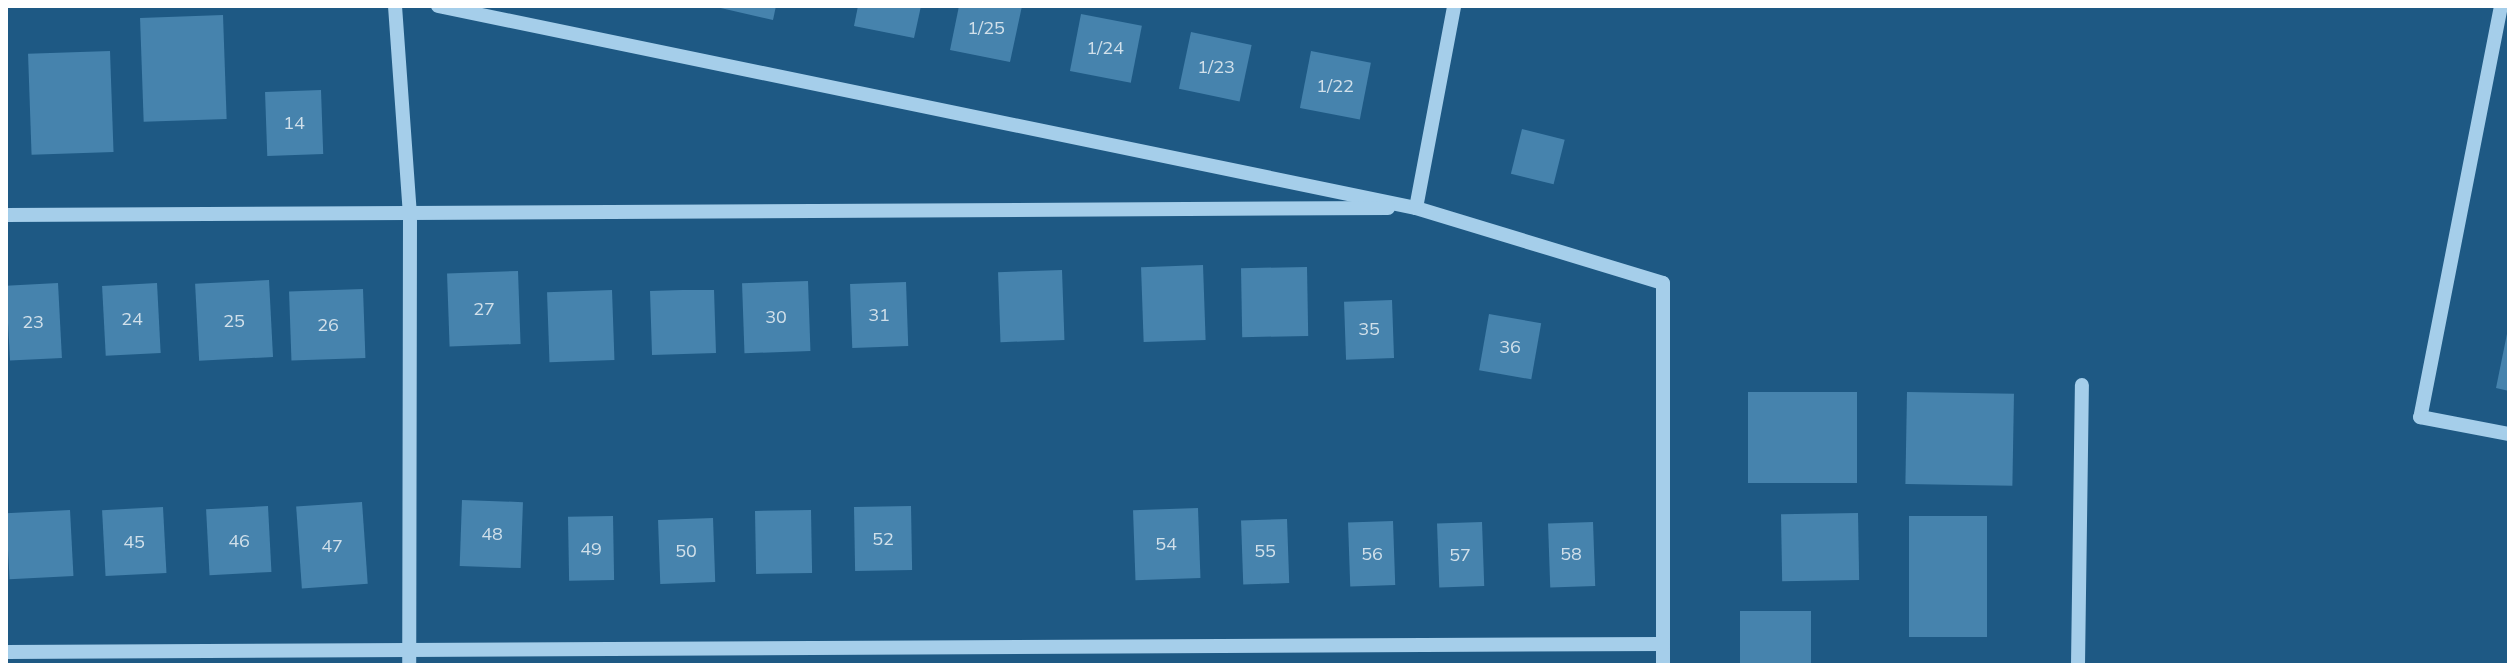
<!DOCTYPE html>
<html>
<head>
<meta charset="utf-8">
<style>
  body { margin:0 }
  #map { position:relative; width:2515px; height:671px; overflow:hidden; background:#1e5984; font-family:Mulish,sans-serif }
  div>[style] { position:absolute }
  .building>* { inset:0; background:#4683ad; transform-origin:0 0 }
  .minor>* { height:14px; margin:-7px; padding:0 7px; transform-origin:7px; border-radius:7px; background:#a5ceea }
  span { translate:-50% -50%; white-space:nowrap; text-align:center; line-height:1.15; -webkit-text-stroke:6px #1e5984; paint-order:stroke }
  .number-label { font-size:18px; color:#d1e0ea }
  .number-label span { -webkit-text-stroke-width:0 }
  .frame { position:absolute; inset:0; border:8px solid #fff; pointer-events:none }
</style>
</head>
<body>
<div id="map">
  <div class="building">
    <div style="clip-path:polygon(712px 6px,776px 6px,773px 20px)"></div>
    <div style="clip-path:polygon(858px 6px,921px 6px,914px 38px,854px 26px)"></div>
    <div style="clip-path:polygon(959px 6px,1022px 6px,1010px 62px,950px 50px)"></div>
    <div style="left:1081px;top:14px;width:62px;height:58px;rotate:11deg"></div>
    <div style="left:223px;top:15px;width:104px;height:83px;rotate:88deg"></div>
    <div style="left:1191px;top:32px;width:62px;height:58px;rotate:12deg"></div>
    <div style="left:110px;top:51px;width:101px;height:82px;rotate:88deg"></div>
    <div style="left:1311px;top:51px;width:61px;height:58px;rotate:11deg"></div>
    <div style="left:321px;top:90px;width:64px;height:56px;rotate:88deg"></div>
    <div style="left:1522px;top:129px;width:44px;height:46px;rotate:14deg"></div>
    <div style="left:1203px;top:265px;width:75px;height:62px;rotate:88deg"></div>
    <div style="left:1307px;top:267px;width:69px;height:66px;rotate:89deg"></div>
    <div style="left:1062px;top:270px;width:70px;height:64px;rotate:88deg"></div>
    <div style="left:518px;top:271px;width:73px;height:71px;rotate:88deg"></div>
    <div style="left:269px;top:280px;width:77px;height:74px;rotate:87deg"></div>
    <div style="left:808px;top:281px;width:70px;height:66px;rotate:88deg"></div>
    <div style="left:906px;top:282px;width:64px;height:56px;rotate:88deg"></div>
    <div style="left:58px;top:283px;width:75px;height:52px;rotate:87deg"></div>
    <div style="left:157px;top:283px;width:70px;height:55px;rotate:87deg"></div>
    <div style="left:363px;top:289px;width:69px;height:74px;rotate:88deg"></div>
    <div style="left:612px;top:290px;width:70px;height:65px;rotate:88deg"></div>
    <div style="clip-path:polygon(682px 290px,714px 290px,716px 353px,652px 355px,650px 291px)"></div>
    <div style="left:1392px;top:300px;width:58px;height:48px;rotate:88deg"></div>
    <div style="left:1489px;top:314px;width:53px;height:57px;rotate:10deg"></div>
    <div style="clip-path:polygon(2508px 329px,2509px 329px,2509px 391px,2496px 388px)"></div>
    <div style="left:1748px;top:392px;width:109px;height:91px"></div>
    <div style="left:1907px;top:392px;width:107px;height:92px;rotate:1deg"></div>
    <div style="left:462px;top:500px;width:61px;height:66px;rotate:2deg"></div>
    <div style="left:362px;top:502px;width:82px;height:66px;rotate:86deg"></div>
    <div style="left:268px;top:506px;width:66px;height:62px;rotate:87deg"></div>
    <div style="left:911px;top:506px;width:64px;height:57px;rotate:89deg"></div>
    <div style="left:163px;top:507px;width:66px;height:61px;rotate:87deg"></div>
    <div style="left:1198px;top:508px;width:70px;height:65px;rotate:88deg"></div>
    <div style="left:70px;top:510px;width:66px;height:64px;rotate:87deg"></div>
    <div style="left:811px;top:510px;width:63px;height:56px;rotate:89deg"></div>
    <div style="left:1858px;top:513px;width:67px;height:77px;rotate:89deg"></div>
    <div style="left:613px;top:516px;width:64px;height:45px;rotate:89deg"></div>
    <div style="left:1909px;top:516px;width:78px;height:121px"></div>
    <div style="left:713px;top:518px;width:64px;height:55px;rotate:88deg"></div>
    <div style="left:1287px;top:519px;width:64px;height:46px;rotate:88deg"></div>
    <div style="left:1393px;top:521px;width:64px;height:45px;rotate:88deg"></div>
    <div style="left:1482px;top:522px;width:64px;height:45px;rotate:88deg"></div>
    <div style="left:1593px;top:522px;width:64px;height:45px;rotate:88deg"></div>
    <div style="left:1740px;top:611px;width:71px;height:54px"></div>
  </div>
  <div class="minor">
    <div style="left:395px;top:6px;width:208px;rotate:85.9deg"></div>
    <div style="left:410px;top:213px;width:452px;rotate:90.1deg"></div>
    <div style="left:438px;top:6px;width:999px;rotate:11.67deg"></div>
    <div style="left:1416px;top:208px;width:258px;rotate:16.9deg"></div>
    <div style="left:1663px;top:283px;width:382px;rotate:90deg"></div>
    <div style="left:2501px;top:6px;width:419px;rotate:101.1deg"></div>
    <div style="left:2420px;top:417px;width:91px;rotate:10.8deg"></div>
    <div style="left:1416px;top:208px;width:206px;rotate:-79.3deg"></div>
    <div style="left:6px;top:215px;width:1382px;rotate:-0.29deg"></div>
    <div style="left:6px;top:652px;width:1657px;rotate:-0.28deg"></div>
    <div style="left:2078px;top:665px;width:280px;rotate:-89.2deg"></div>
  </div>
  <div class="number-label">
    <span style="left:986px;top:28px">1/25</span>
    <span style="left:1105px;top:48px">1/24</span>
    <span style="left:1216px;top:67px">1/23</span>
    <span style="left:1335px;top:86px">1/22</span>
    <span style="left:294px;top:123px">14</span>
    <span style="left:484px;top:309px">27</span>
    <span style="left:879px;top:315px">31</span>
    <span style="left:776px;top:317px">30</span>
    <span style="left:132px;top:319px">24</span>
    <span style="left:234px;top:321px">25</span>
    <span style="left:33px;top:322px">23</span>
    <span style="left:328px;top:325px">26</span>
    <span style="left:1369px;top:329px">35</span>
    <span style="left:1510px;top:347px">36</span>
    <span style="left:492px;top:534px">48</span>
    <span style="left:883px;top:539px">52</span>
    <span style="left:239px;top:541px">46</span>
    <span style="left:134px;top:542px">45</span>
    <span style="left:1166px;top:544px">54</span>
    <span style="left:332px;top:546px">47</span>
    <span style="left:591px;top:549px">49</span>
    <span style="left:686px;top:551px">50</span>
    <span style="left:1265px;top:551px">55</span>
    <span style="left:1372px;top:554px">56</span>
    <span style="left:1571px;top:554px">58</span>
    <span style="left:1460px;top:555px">57</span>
  </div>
  <div class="frame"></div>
</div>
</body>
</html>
